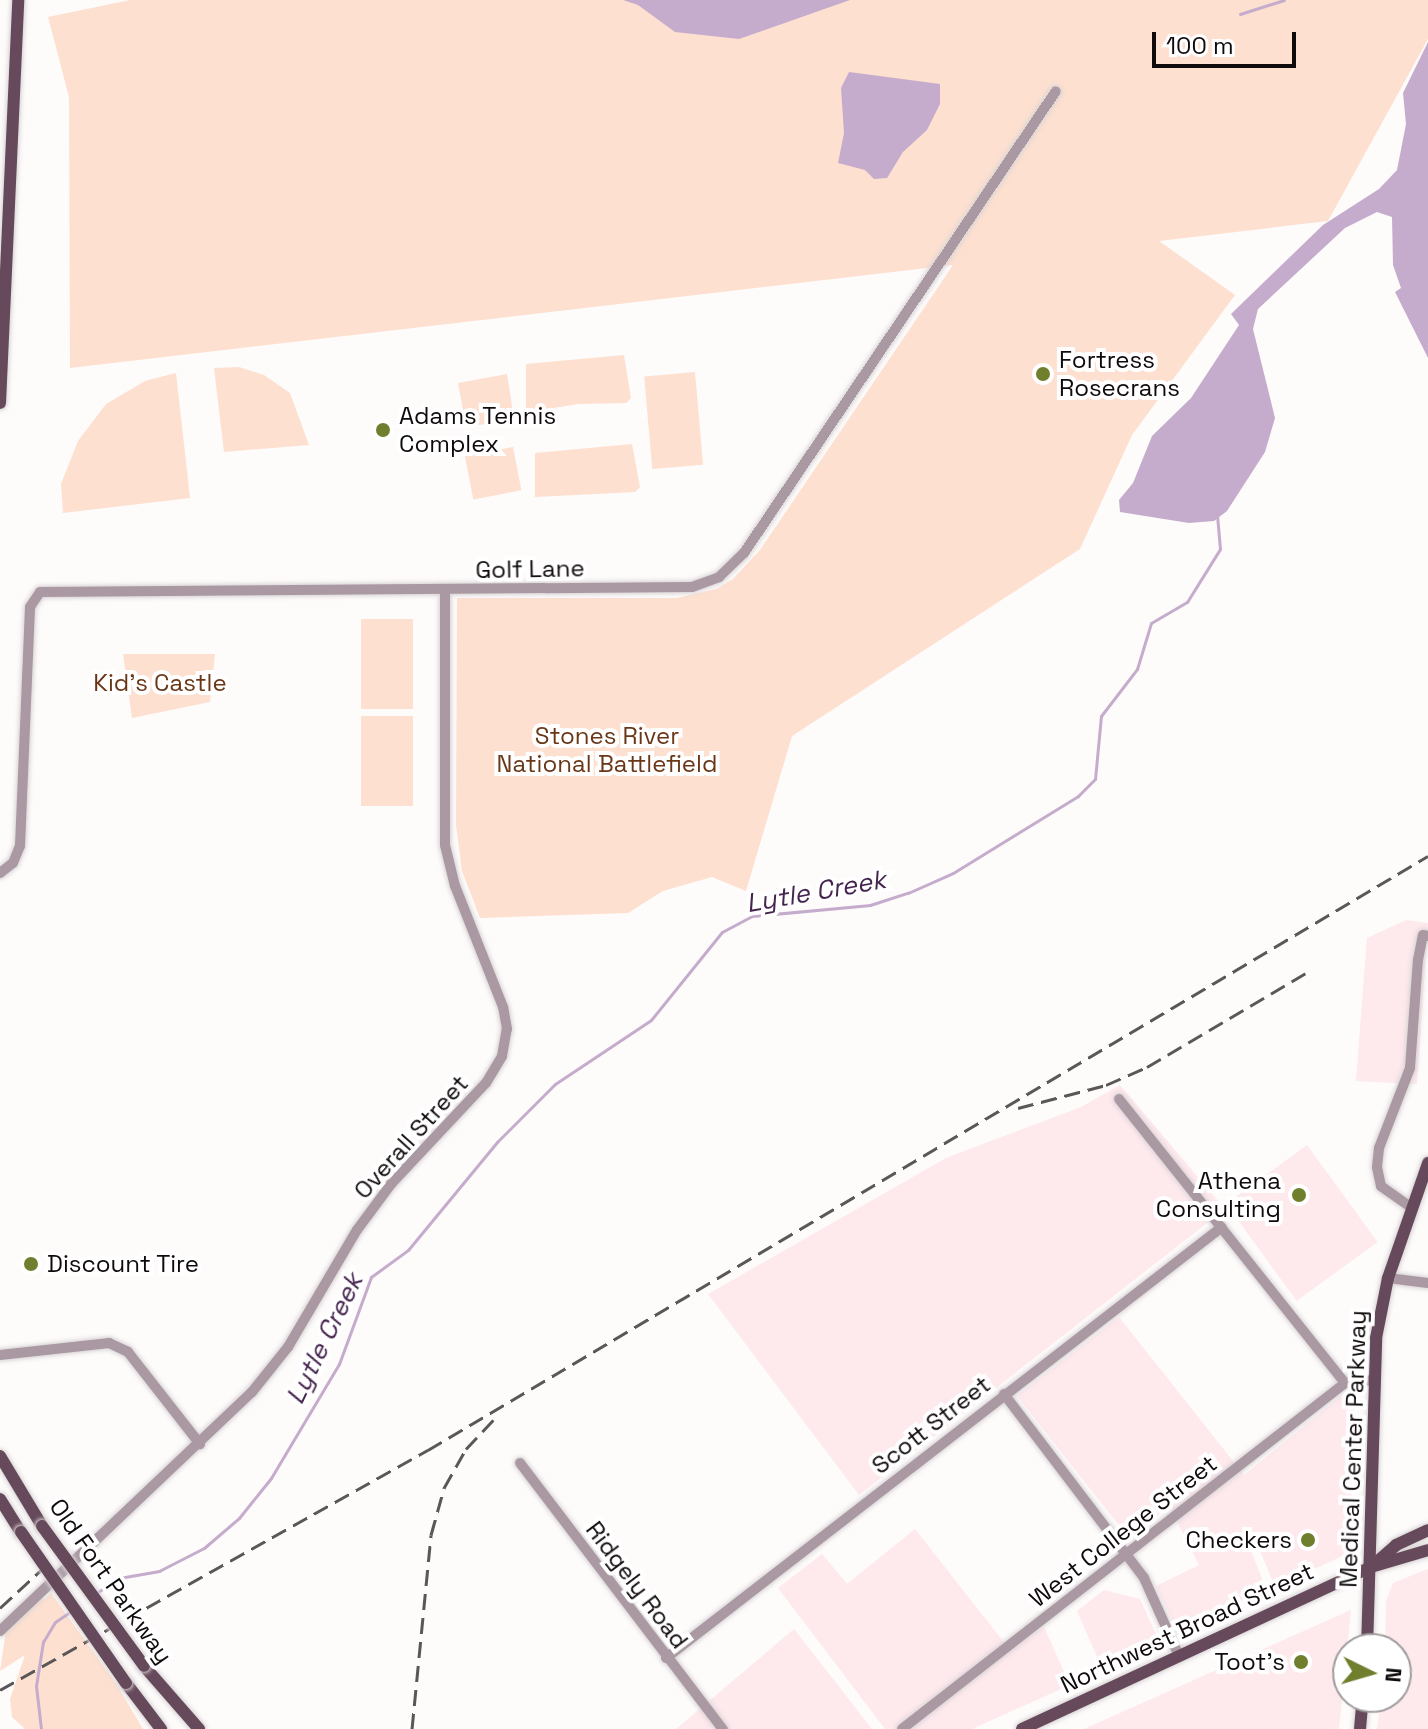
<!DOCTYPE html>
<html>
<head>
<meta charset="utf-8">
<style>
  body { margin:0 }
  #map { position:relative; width:1428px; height:1729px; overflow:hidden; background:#fefbfb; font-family:"Space Grotesk",sans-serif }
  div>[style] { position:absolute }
  .built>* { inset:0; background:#fee9ed; transform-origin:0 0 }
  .green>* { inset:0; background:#fde0d0; transform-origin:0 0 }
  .water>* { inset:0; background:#c5accc }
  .stream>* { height:3px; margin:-1.5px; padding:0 1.5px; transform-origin:1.5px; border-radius:1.5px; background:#c5accc }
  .roads { filter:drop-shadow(0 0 2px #d8d4d5) drop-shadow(0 0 2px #d8d4d5) }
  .minor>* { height:10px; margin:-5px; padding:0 5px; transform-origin:5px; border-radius:5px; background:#aa99a3 }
  .major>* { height:12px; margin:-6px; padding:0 6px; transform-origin:6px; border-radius:6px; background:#664a5b }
  .rail>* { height:3px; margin-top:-1.5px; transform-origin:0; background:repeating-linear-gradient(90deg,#5b5657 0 16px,transparent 0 24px) }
  .bridges { filter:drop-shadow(0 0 2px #d8d4d5) drop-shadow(0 0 2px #d8d4d5) }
  .major-bridge>* { height:12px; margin:-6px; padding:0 6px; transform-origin:6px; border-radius:6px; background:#664a5b }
  .dots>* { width:22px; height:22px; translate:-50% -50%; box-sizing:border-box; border:4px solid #fff; border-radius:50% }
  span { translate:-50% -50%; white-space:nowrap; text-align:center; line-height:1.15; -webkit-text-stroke:8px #fff; paint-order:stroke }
  .poi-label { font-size:24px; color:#0f0a0b }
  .left { translate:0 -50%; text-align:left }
  .right { translate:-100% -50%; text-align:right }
  .street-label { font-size:24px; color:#0f0a0b }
  .park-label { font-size:24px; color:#693717 }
  .water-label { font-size:26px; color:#45244e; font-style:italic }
  .north { position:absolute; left:1332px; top:1633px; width:80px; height:80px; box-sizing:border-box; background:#fff; border:2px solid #9f9d9d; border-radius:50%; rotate:95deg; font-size:22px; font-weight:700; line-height:32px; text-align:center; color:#0f0a0b }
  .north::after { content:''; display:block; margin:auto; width:28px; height:36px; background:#6f7f2d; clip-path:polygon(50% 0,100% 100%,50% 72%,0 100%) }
  .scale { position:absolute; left:1152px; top:32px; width:144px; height:36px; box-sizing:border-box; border:4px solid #0f0a0b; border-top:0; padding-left:10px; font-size:24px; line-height:28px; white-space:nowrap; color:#0f0a0b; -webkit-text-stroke:6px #fff; paint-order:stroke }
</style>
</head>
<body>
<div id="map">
  <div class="built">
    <div style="clip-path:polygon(1406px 920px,1428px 923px,1417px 1084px,1356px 1081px,1367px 938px)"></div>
    <div style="clip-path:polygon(1120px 1085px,1225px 1209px,859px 1495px,708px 1294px,946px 1158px,1081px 1107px)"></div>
    <div style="left:1307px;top:1145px;width:120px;height:100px;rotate:54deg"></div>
    <div style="clip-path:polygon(1119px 1317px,1244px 1475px,1342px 1395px,1356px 1395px,1349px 1553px,1275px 1587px,1254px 1536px,1247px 1541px,1267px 1591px,1177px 1630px,1156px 1586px,1199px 1565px,1169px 1506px,1129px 1538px,1017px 1396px)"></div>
    <div style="clip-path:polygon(915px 1529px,1010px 1650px,1044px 1627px,1070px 1685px,972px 1729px,885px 1729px,778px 1588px,822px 1554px,847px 1584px)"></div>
    <div style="clip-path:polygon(1428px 1569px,1428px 1729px,1377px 1729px,1381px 1697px,1396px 1697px,1396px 1649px,1385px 1649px,1386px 1602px,1393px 1583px)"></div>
    <div style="clip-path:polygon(1104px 1590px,1140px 1599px,1159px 1641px,1102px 1668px,1077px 1611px)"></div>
    <div style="clip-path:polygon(1351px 1610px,1339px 1729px,1084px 1729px)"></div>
    <div style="clip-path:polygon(794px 1629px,872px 1729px,676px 1729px)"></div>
  </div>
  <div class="green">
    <div style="clip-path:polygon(130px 0,1428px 0,1428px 39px,1328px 221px,1159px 241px,1235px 295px,1132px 435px,1080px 549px,792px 736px,746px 891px,712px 877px,663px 891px,628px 913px,480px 918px,462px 871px,456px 825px,457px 598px,677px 598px,716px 589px,733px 579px,760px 550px,953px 265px,70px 368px,69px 97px,48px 17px)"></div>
    <div style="clip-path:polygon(624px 355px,631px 398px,626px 403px,578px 404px,530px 412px,526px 408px,526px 364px)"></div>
    <div style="clip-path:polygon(239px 367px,264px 375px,290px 393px,309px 445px,224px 452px,214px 368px)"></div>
    <div style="left:695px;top:372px;width:93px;height:51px;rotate:85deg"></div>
    <div style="clip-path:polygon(176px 373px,190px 498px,63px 513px,61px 484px,78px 441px,106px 404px,145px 381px)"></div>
    <div style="clip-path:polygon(507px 374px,514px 418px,510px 422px,466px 426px,458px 383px)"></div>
    <div style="clip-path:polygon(632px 444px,640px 487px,635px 492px,535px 497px,535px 453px)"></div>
    <div style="left:513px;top:447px;width:44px;height:49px;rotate:79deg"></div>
    <div style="left:361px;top:619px;width:52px;height:90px"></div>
    <div style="clip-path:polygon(123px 654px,215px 654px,210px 702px,132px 718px)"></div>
    <div style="left:361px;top:716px;width:52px;height:90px"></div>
    <div style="clip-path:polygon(51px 1593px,115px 1682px,143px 1729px,25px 1729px,12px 1717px,10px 1699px,25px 1655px,0 1671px,8px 1617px,29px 1598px,45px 1599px)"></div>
  </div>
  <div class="water">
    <div style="clip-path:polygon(623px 0,850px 0,739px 39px,675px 32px,638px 5px)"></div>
    <div style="clip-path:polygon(1428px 42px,1428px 358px,1395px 292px,1401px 288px,1393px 265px,1392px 217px,1377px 212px,1345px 228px,1258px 309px,1253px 329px,1275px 418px,1265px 452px,1227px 511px,1214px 521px,1189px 523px,1120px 512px,1119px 500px,1133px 483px,1152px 436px,1191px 398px,1239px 325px,1231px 314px,1323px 225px,1379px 189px,1397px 170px,1406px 124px,1403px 93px)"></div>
    <div style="clip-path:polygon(849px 72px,940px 84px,940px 104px,927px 130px,903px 152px,887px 178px,874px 179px,865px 170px,838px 163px,844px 133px,841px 88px)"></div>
  </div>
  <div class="stream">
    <div style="left:1240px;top:14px;width:46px;rotate:-17.7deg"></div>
    <div style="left:95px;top:1594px;width:29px;rotate:-34deg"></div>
    <div style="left:119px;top:1578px;width:41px;rotate:-9.9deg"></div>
    <div style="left:159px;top:1571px;width:51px;rotate:-27.1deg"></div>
    <div style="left:204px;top:1548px;width:46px;rotate:-40.6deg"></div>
    <div style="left:239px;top:1518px;width:51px;rotate:-51.3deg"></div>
    <div style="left:271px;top:1478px;width:133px;rotate:-59.2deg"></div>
    <div style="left:339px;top:1364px;width:93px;rotate:-69.8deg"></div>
    <div style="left:371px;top:1277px;width:46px;rotate:-36.1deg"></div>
    <div style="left:408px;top:1250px;width:140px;rotate:-50.5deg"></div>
    <div style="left:497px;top:1142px;width:82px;rotate:-45deg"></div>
    <div style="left:555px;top:1084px;width:115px;rotate:-33.7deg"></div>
    <div style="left:651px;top:1020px;width:113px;rotate:-51.1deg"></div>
    <div style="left:722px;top:932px;width:34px;rotate:-28deg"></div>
    <div style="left:752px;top:916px;width:119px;rotate:-5.3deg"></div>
    <div style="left:870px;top:905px;width:40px;rotate:-18deg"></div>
    <div style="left:908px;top:893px;width:49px;rotate:-24deg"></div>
    <div style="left:953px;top:873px;width:147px;rotate:-31.6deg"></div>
    <div style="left:1078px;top:796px;width:24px;rotate:-45deg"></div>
    <div style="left:1095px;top:779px;width:63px;rotate:-84.6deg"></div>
    <div style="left:1101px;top:716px;width:59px;rotate:-52.5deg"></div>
    <div style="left:1137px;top:669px;width:48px;rotate:-73.1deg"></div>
    <div style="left:1151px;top:623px;width:42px;rotate:-30.3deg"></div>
    <div style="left:1187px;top:602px;width:62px;rotate:-58.1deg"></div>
    <div style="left:1220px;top:549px;width:34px;rotate:-95deg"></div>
    <div style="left:41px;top:1729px;width:43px;rotate:-96.6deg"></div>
    <div style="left:36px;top:1686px;width:45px;rotate:-81deg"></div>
    <div style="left:43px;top:1642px;width:23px;rotate:-59deg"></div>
    <div style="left:55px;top:1622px;width:22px;rotate:-34deg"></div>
  </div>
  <div class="roads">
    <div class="minor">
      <div style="left:0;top:873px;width:16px;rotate:-38deg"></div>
      <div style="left:13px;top:863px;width:18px;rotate:-68deg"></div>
      <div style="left:20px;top:846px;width:239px;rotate:-87.6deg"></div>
      <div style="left:30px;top:607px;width:18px;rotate:-56deg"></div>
      <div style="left:40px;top:592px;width:652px;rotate:-0.44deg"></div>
      <div style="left:692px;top:587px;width:29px;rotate:-20deg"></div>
      <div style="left:719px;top:577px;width:35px;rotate:-44deg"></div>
      <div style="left:744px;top:553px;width:557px;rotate:-55.97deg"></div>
      <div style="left:1119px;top:1099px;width:363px;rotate:51.5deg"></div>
      <div style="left:1412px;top:1208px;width:38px;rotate:-145deg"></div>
      <div style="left:1381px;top:1186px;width:19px;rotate:-102deg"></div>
      <div style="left:1377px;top:1167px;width:19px;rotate:-84deg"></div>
      <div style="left:1379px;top:1148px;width:86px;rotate:-68.8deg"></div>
      <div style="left:1410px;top:1068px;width:108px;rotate:-85.8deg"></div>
      <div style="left:1418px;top:960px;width:25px;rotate:-79deg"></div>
      <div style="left:1423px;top:935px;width:5px;rotate:11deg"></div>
      <div style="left:1388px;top:1278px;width:40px;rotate:7.1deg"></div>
      <div style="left:0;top:1355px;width:110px;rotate:-6.3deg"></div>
      <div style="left:109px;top:1343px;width:21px;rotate:25deg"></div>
      <div style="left:128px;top:1352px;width:117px;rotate:52deg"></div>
      <div style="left:1004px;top:1394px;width:231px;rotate:52.7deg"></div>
      <div style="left:1144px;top:1578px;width:85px;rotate:65.8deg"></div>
      <div style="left:520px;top:1463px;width:335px;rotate:52.7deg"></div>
      <div style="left:0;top:1631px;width:347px;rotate:-43.5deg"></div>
      <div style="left:252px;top:1392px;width:58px;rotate:-51.3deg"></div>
      <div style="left:288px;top:1347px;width:136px;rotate:-59.5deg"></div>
      <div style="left:357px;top:1230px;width:57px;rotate:-53.5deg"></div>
      <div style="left:391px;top:1184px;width:139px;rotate:-46.8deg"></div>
      <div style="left:486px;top:1083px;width:31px;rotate:-59deg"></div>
      <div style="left:502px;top:1056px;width:27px;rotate:-80deg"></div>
      <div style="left:507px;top:1029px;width:22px;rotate:-100deg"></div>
      <div style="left:503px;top:1007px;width:130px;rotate:-111.6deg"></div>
      <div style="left:455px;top:886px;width:42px;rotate:-103.7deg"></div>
      <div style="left:445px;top:845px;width:255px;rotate:-90deg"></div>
      <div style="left:666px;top:1658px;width:703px;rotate:-37.78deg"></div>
      <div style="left:902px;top:1729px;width:562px;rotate:-37.99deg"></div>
      <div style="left:1345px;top:1383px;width:30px;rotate:-6deg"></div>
    </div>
    <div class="major">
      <div style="left:0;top:403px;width:403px;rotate:-87.4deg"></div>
      <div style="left:0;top:1456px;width:82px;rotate:59deg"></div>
      <div style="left:0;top:1499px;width:39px;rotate:58deg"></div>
      <div style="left:1374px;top:1566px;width:56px;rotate:-16.5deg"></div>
      <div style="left:1367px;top:1649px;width:311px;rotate:-88.3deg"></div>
      <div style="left:1376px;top:1338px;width:61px;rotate:-78.7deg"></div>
      <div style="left:1388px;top:1278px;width:122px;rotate:-70.8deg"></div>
      <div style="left:144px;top:1666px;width:84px;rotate:48.9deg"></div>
      <div style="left:126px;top:1683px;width:58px;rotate:52.7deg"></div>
      <div style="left:1022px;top:1729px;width:385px;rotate:-24.9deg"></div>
      <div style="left:1371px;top:1567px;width:33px;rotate:-41deg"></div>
      <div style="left:1396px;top:1545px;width:35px;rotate:-25deg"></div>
      <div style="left:1360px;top:1729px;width:32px;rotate:-85deg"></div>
    </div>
  </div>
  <div class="rail">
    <div style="left:1018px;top:1108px;width:91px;rotate:-14.6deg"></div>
    <div style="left:1106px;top:1085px;width:45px;rotate:-23.7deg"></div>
    <div style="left:1147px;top:1067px;width:191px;rotate:-30.6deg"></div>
    <div style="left:0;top:1608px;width:69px;rotate:-42.7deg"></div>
    <div style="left:0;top:1690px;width:491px;rotate:-29.3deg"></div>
    <div style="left:428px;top:1450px;width:1163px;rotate:-30.71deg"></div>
    <div style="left:412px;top:1729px;width:195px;rotate:-84.4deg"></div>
    <div style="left:431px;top:1535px;width:49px;rotate:-74.5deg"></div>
    <div style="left:444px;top:1488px;width:45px;rotate:-60.6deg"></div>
    <div style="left:466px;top:1449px;width:45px;rotate:-46.8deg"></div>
  </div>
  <div class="bridges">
    <div class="major-bridge">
      <div style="left:42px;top:1526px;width:173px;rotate:53.9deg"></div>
      <div style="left:21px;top:1532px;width:184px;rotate:55.2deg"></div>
    </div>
  </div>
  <div class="dots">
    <div style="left:1043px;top:374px;background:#6f7f2d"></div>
    <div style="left:383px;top:430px;background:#6f7f2d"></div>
    <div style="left:1299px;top:1195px;background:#6f7f2d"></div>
    <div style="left:31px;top:1264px;background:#6f7f2d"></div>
    <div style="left:1308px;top:1540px;background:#6f7f2d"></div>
    <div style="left:1301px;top:1662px;background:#6f7f2d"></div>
  </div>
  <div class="poi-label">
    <span class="left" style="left:1059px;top:374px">Fortress<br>Rosecrans</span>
    <span class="left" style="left:399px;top:430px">Adams Tennis<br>Complex</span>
    <span class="right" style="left:1281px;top:1195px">Athena<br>Consulting</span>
    <span class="left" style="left:47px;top:1264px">Discount Tire</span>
    <span class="right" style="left:1292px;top:1540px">Checkers</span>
    <span class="right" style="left:1285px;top:1662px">Toot's</span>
  </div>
  <div class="street-label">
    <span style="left:530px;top:569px;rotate:-1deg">Golf Lane</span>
    <span style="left:411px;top:1137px;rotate:-48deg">Overall Street</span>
    <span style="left:931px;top:1425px;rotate:-38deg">Scott Street</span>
    <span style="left:1353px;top:1449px;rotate:-88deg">Medical Center Parkway</span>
    <span style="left:1123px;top:1531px;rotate:-38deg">West College Street</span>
    <span style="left:111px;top:1581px;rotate:55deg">Old Fort Parkway</span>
    <span style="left:637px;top:1585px;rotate:53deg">Ridgely Road</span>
    <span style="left:1187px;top:1628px;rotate:-25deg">Northwest Broad Street</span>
  </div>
  <div class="park-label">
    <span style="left:160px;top:683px">Kid's Castle</span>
    <span style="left:607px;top:750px">Stones River<br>National Battlefield</span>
  </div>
  <div class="water-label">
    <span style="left:816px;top:892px;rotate:-10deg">Lytle Creek</span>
    <span style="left:325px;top:1339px;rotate:-64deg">Lytle Creek</span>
  </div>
  <div class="north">N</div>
  <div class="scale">100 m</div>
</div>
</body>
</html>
